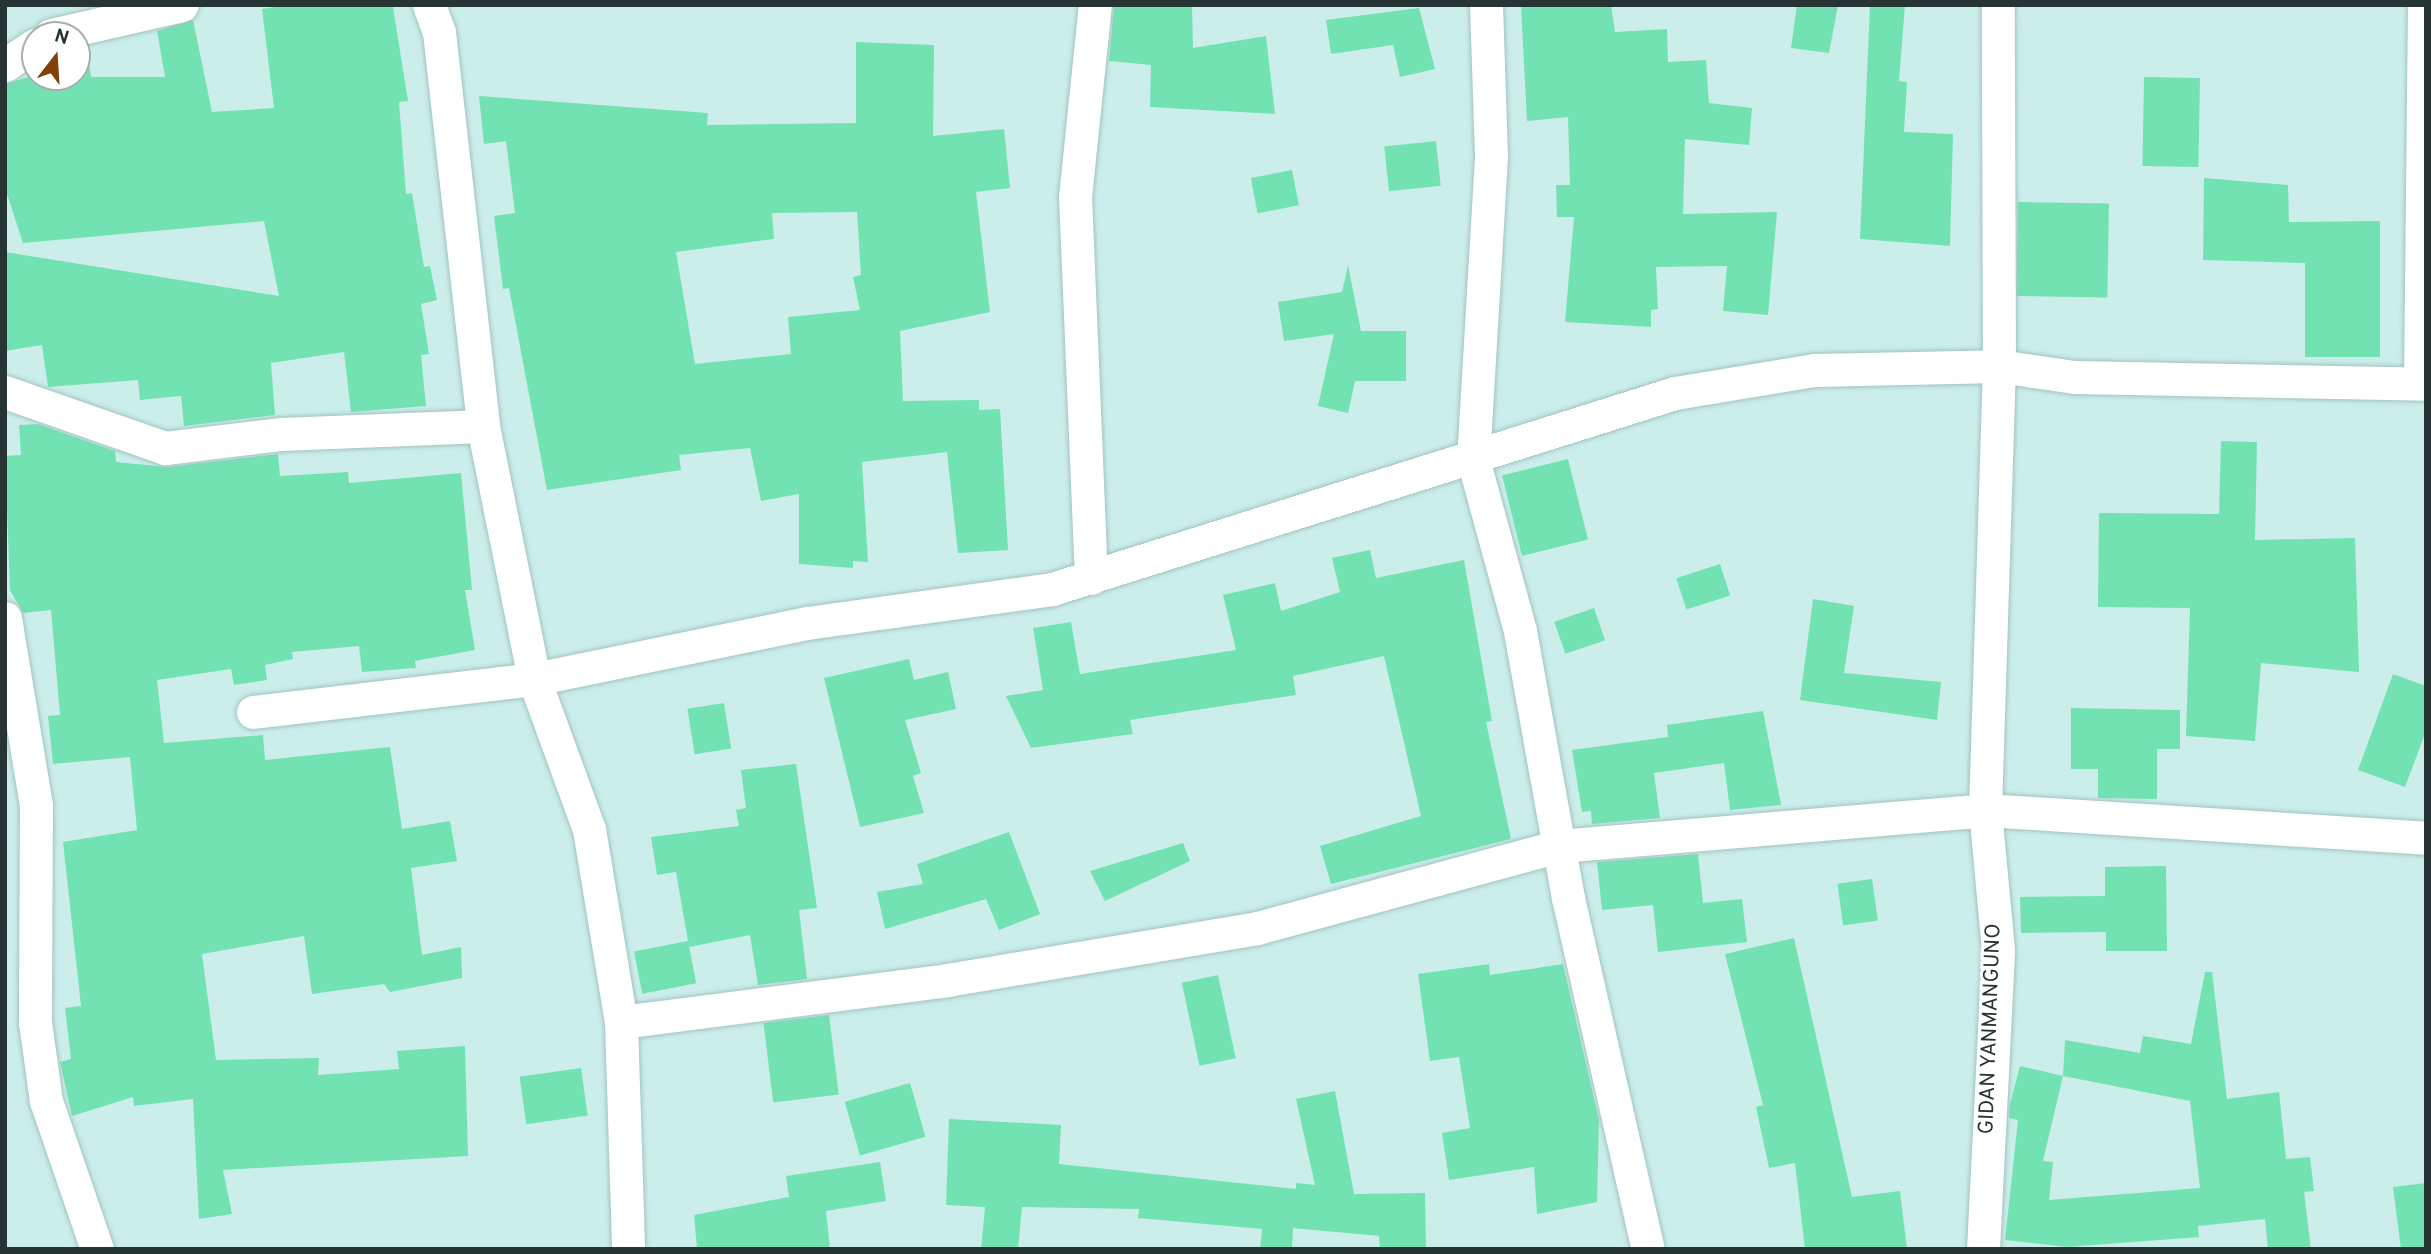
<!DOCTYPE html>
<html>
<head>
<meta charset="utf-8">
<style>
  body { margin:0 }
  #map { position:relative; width:2431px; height:1254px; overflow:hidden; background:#cbeeeb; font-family:Overpass,sans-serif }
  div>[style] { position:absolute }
  .building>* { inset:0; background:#72e2b2; transform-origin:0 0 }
  .roads { filter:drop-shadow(0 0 2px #a2c4c2) drop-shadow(0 0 2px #a2c4c2) }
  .street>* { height:33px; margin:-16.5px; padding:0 16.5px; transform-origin:16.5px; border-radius:16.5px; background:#fff }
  span { translate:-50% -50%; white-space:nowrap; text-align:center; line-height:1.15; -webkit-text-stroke:6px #fff; paint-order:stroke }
  .street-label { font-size:21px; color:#263433 }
  .frame { position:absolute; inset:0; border:7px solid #263433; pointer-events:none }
  .north { position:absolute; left:21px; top:21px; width:70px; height:70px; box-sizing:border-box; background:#fff; border:2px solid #a8aead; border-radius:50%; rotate:17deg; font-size:19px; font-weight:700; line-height:28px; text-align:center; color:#263433 }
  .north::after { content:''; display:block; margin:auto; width:24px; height:32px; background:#82410b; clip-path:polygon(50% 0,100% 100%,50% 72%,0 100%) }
</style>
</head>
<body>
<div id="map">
  <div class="building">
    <div style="clip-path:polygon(288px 5px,393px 7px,408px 101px,399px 102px,406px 194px,412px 193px,424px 267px,430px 266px,437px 300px,421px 304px,429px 354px,421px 355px,426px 406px,351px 412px,344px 352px,271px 363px,275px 415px,184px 426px,181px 396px,140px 400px,138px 380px,48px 387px,42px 345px,5px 351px,5px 252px,279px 296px,264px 221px,23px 243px,5px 188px,5px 84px,35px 75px,77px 77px,77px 61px,88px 57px,91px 77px,165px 77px,157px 31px,193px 20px,212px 112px,274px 108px,262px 9px)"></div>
    <div style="clip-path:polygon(1114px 5px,1192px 5px,1193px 48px,1266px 36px,1275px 114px,1150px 107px,1151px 65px,1109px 61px)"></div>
    <div style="clip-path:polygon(1521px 5px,1611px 5px,1615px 32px,1667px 29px,1668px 62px,1706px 60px,1709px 103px,1752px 108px,1749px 145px,1685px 139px,1683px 214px,1777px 212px,1768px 315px,1723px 311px,1727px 266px,1656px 267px,1658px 309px,1651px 310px,1651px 327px,1565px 322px,1574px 217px,1557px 217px,1556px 185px,1570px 185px,1568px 117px,1527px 121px)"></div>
    <div style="clip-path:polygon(1797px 5px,1838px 5px,1829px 53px,1791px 48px)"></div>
    <div style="clip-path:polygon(1870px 5px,1905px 5px,1899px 81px,1907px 82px,1904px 132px,1953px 134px,1950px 246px,1860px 239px)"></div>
    <div style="clip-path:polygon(1419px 8px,1435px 69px,1400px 77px,1393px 45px,1331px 54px,1326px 20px)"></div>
    <div style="clip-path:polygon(evenodd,856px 42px,934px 45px,933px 136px,1004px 129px,1010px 188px,976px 192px,990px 312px,900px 331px,903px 401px,979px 400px,979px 410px,1000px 409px,1008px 550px,958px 553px,947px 452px,862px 462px,868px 562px,853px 561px,853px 568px,799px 564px,799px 494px,761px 501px,750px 448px,679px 455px,681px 470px,547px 490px,509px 288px,503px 289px,494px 216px,515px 213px,506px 141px,484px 144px,479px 96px,708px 113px,707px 125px,856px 123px,856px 42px,857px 212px,861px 275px,853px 277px,860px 310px,788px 317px,791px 354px,695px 364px,676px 252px,774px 239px,772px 213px,857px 212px)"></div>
    <div style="left:2144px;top:77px;width:56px;height:89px;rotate:1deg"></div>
    <div style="left:1436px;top:141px;width:45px;height:52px;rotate:84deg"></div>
    <div style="left:1292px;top:170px;width:36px;height:42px;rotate:79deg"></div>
    <div style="clip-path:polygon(2204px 178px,2288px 185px,2289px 222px,2380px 221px,2380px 357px,2305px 357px,2305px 263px,2203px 260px)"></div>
    <div style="left:2018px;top:202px;width:91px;height:94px;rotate:1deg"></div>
    <div style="clip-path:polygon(1348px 265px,1361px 331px,1406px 331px,1406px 381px,1355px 381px,1348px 413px,1318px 406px,1334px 334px,1284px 341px,1278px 302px,1342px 292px)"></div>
    <div style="clip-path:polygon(38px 424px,115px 451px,116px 462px,167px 467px,278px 454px,280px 476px,348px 472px,349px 483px,461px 473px,472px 590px,465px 590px,475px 650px,415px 661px,416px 668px,362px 672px,359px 646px,292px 652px,293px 659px,265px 665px,267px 680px,234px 685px,231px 669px,157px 680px,164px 743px,263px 735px,265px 760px,390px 747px,402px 829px,450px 821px,457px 861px,411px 868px,422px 955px,461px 947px,462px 978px,390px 992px,384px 984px,312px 994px,304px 936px,202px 954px,216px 1060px,319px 1058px,318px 1075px,399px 1069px,397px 1051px,465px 1046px,468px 1156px,223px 1170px,232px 1214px,199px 1219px,193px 1099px,134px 1106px,133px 1097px,72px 1116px,60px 1062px,71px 1059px,65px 1008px,81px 1006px,63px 842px,137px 830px,130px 757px,53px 764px,48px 716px,60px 715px,51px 610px,23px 613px,10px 590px,5px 456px,21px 455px,19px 425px)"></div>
    <div style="clip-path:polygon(2221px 441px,2257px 442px,2255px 540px,2355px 538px,2359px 672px,2261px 663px,2255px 741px,2186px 736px,2190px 608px,2098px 607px,2099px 513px,2219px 514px)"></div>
    <div style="left:1568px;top:459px;width:83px;height:68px;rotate:76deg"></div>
    <div style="clip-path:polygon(1370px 550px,1376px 578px,1464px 560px,1492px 721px,1486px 722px,1511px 839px,1331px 884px,1320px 846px,1421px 816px,1384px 656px,1293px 676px,1296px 695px,1130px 720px,1133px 734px,1031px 748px,1006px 696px,1043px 690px,1033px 628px,1071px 622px,1080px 674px,1236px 650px,1223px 595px,1275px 583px,1281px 611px,1340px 592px,1332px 558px)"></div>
    <div style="left:1720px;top:564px;width:33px;height:46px;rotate:72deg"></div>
    <div style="clip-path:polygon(1813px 599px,1854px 606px,1844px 673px,1941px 682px,1937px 720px,1800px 700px)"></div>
    <div style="left:1594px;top:608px;width:34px;height:42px;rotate:71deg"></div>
    <div style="clip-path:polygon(909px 659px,914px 680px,948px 672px,956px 709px,905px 720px,921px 773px,913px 776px,924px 813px,860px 827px,824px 678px)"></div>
    <div style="clip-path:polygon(2393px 674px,2426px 686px,2426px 731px,2405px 787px,2358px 770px)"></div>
    <div style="left:724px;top:703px;width:46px;height:37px;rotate:81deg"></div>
    <div style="clip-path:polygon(2071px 708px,2180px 710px,2180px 749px,2157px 749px,2157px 799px,2098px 798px,2098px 769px,2071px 769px)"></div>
    <div style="clip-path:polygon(1763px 711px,1781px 805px,1730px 810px,1724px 763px,1654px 773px,1660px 818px,1592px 824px,1591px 811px,1582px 812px,1572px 750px,1668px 737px,1667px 725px)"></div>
    <div style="clip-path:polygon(796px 764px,817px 908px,799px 910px,807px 979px,758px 985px,750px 935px,689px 947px,676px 872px,657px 875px,651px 837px,739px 826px,736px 810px,746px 808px,741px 770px)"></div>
    <div style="clip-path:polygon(1009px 832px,1040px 914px,999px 930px,986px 899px,885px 929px,877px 892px,923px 884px,917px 864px)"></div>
    <div style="clip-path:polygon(1183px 843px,1190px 861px,1105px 901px,1090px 871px)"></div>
    <div style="clip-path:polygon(1698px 854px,1703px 903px,1742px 899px,1747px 942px,1658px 952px,1653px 905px,1602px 910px,1597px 862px)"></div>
    <div style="clip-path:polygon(2166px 866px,2167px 951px,2106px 951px,2106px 932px,2021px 933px,2020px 897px,2105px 896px,2105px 867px)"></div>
    <div style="left:1872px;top:879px;width:42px;height:35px;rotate:82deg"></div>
    <div style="clip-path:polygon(1794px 938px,1852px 1197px,1900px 1191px,1907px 1249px,1805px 1249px,1795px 1163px,1769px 1168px,1756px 1107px,1763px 1105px,1725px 954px)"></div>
    <div style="left:688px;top:941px;width:43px;height:55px;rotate:79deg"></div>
    <div style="clip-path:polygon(1489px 964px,1490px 975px,1563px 964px,1599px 1120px,1597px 1202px,1537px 1214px,1534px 1167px,1449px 1180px,1442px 1133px,1470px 1128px,1459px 1057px,1430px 1061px,1418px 974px)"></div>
    <div style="clip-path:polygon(evenodd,2205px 972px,2212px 972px,2227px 1099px,2279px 1092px,2286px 1159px,2310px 1157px,2314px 1191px,2304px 1192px,2311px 1249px,2268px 1249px,2265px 1219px,2198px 1226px,2199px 1237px,2067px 1247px,2005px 1240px,2018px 1120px,2009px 1118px,2009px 1108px,2020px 1066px,2063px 1076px,2065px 1040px,2140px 1053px,2143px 1036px,2191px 1044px,2205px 972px,2063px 1076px,2190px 1101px,2200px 1188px,2049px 1200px,2053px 1162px,2043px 1161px,2063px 1076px)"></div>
    <div style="left:1218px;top:975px;width:85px;height:37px;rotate:78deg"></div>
    <div style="left:829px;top:1015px;width:80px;height:66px;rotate:83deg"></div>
    <div style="left:581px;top:1068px;width:48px;height:62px;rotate:82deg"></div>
    <div style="left:910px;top:1083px;width:56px;height:68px;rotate:74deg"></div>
    <div style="clip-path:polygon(1335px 1091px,1354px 1194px,1425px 1193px,1426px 1249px,1380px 1249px,1379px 1236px,1293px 1228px,1292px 1249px,1260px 1249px,1262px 1229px,1138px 1218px,1139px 1209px,1022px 1207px,1018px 1249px,981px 1249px,985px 1207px,946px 1205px,949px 1119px,1061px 1125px,1059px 1164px,1296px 1189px,1296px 1183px,1315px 1185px,1296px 1099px)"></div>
    <div style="clip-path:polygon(880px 1162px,886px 1201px,826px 1211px,830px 1249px,697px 1249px,694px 1215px,789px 1197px,786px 1176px)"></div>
    <div style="clip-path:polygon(2426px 1183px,2426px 1249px,2401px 1249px,2393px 1187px)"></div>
  </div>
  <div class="roads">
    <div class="street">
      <div style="left:429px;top:5px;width:29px;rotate:70deg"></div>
      <div style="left:439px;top:32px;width:396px;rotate:83.6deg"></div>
      <div style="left:483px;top:426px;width:258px;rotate:78.6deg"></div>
      <div style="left:534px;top:679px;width:160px;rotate:69.9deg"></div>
      <div style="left:589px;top:829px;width:196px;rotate:80.6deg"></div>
      <div style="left:621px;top:1022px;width:227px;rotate:88.2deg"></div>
      <div style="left:1486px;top:5px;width:152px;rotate:88.1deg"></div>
      <div style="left:1491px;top:157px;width:303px;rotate:93.4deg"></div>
      <div style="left:1473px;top:459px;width:178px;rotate:74.7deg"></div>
      <div style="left:1520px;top:631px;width:271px;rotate:79.8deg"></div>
      <div style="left:1568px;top:898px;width:360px;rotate:77.2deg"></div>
      <div style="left:51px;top:35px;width:134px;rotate:-12.9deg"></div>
      <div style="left:5px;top:65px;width:36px;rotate:-34deg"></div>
      <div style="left:2420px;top:382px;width:377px;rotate:-89.4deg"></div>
      <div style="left:5px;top:392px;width:170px;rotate:19.3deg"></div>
      <div style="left:165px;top:448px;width:117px;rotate:-6.9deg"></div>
      <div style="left:281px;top:434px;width:202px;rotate:-2.3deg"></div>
      <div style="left:1091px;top:578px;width:381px;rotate:-92.4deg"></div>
      <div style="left:1075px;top:197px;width:193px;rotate:-84.1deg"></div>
      <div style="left:5px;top:618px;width:190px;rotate:80.6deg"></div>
      <div style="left:36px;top:805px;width:217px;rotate:90.3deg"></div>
      <div style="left:35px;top:1022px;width:80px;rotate:82.1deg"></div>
      <div style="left:46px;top:1101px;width:157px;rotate:71deg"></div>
      <div style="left:253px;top:712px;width:283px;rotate:-6.7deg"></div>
      <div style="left:534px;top:679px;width:279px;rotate:-11.6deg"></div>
      <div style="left:807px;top:623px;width:247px;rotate:-7.9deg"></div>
      <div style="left:1052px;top:589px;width:653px;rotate:-17.46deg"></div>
      <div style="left:1675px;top:393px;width:141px;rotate:-9.4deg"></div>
      <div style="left:1814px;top:370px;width:185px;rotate:-1.2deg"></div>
      <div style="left:1999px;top:366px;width:76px;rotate:8.3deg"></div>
      <div style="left:2074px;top:377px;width:352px;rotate:1.1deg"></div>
      <div style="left:621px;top:1022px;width:329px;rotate:-7.3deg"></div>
      <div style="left:947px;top:980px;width:314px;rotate:-9.5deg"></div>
      <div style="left:1257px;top:928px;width:313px;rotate:-15.2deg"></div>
      <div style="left:1559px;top:846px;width:428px;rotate:-4.8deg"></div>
      <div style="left:1985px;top:810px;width:442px;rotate:3.6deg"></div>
      <div style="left:1983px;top:1249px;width:299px;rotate:-87.1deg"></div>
      <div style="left:1998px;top:950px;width:141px;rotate:-95.3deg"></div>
      <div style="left:1985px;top:810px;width:444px;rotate:-88.2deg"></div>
      <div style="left:1999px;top:366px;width:361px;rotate:-90.2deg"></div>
    </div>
  </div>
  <div class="street-label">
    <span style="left:1991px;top:1029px;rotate:-88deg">GIDAN YANMANGUNO</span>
  </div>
  <div class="frame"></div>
  <div class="north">N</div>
</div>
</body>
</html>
